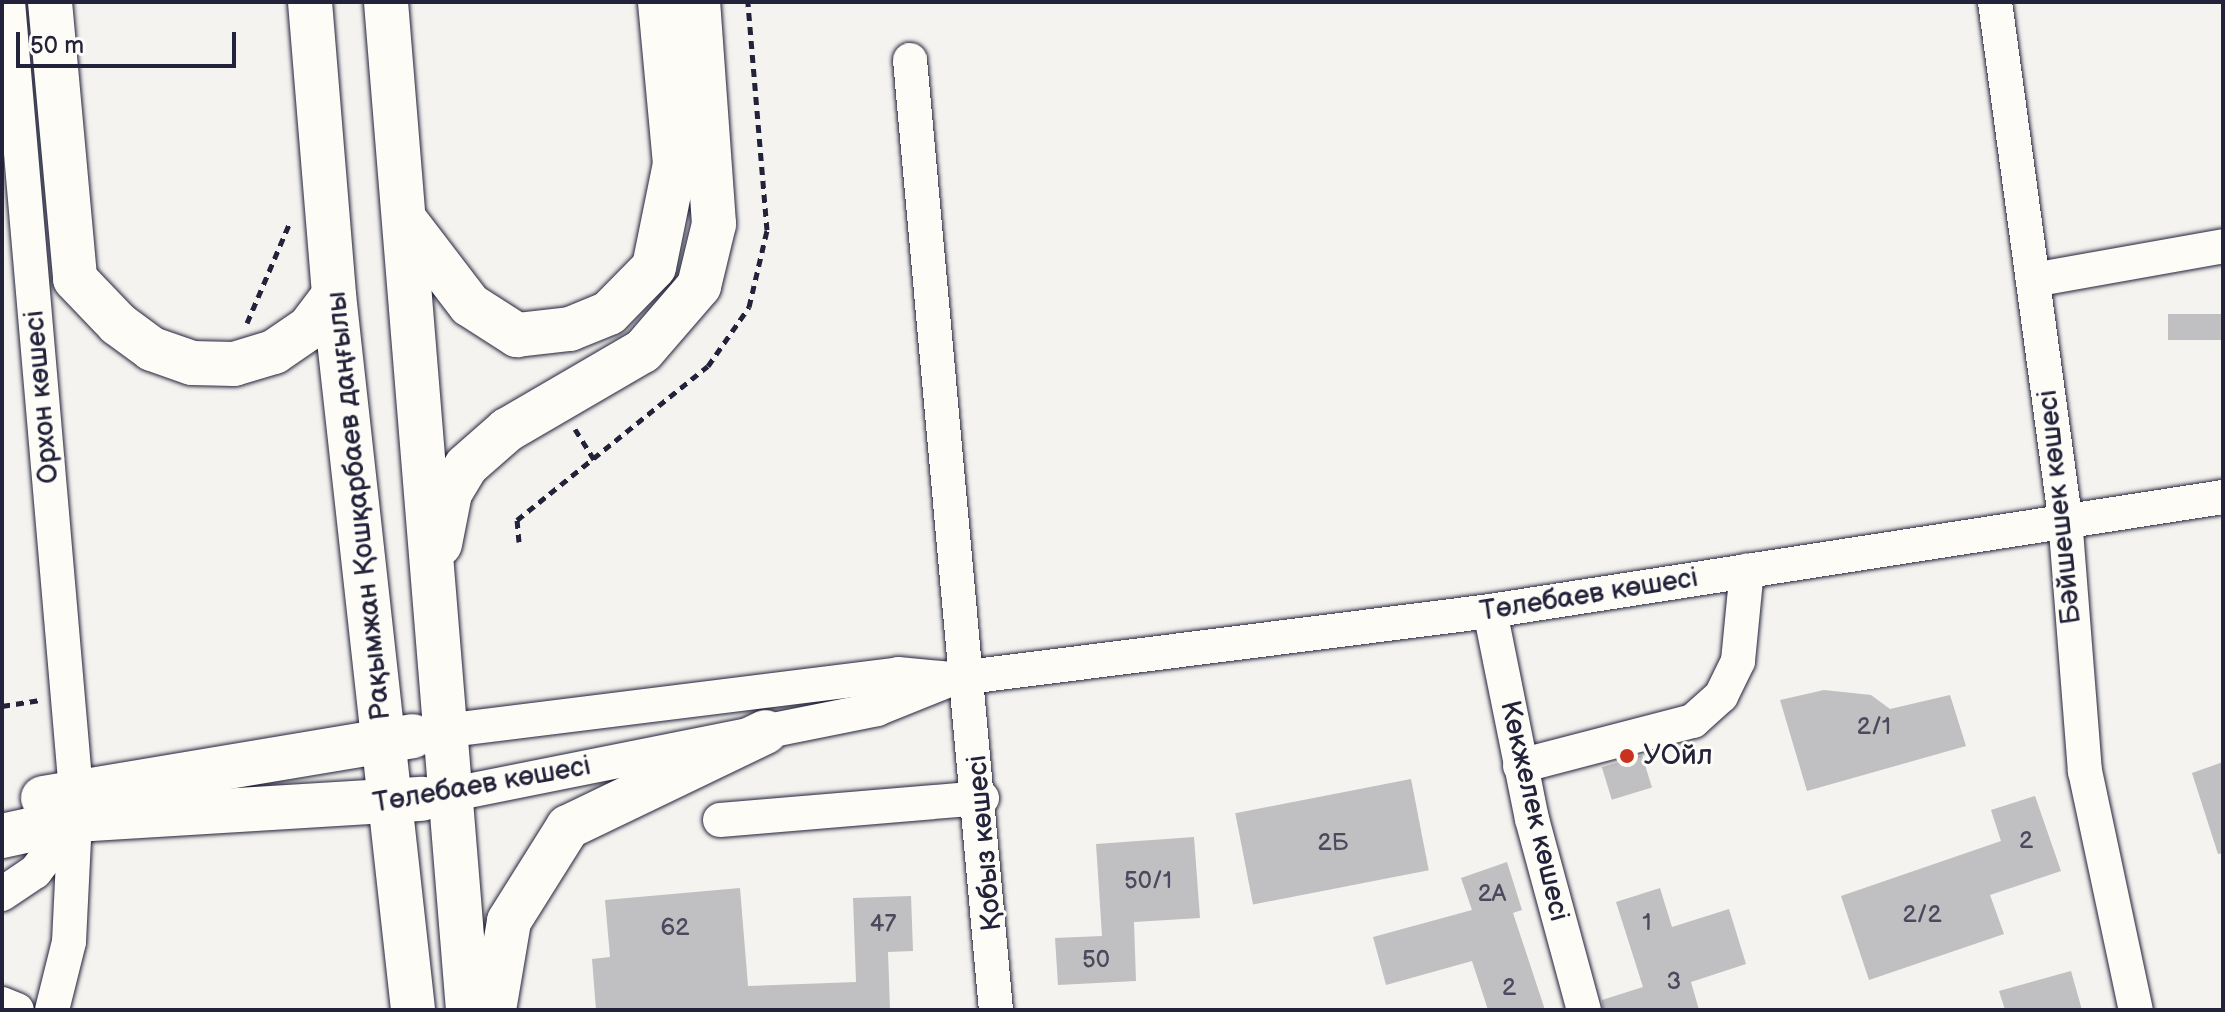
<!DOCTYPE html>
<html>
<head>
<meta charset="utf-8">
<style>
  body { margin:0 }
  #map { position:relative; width:2225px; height:1012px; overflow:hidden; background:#f4f3ef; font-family:"Balsamiq Sans",sans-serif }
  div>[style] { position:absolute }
  .building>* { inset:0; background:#c0bfc2; transform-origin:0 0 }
  .path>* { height:5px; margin-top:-2.5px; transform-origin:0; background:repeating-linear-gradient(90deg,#22223b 0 8px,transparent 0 14px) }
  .roads { filter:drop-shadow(0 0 2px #22223b) drop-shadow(0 0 2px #22223b) }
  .minor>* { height:34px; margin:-17px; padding:0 17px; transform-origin:17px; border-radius:17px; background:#fdfcf7 }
  .major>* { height:44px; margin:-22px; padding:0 22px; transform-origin:22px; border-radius:22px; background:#fdfcf7 }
  .dots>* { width:22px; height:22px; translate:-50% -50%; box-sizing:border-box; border:4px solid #fdfcf7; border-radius:50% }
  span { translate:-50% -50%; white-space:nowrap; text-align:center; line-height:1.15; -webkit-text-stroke:6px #fdfcf7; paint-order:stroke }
  .number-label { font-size:24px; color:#4a495d }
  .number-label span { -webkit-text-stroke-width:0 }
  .street-label { font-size:28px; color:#22223b }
  .poi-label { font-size:28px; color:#22223b }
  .left { translate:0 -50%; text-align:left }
  .frame { position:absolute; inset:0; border:4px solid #22223b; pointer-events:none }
  .scale { position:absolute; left:16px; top:32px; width:220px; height:36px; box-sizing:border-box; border:4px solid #22223b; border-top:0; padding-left:10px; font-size:24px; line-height:28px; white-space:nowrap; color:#22223b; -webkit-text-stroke:6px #fdfcf7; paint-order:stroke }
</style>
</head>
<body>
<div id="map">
  <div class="building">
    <div style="left:2223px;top:314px;width:26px;height:55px;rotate:90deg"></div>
    <div style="clip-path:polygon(1824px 690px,1871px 695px,1890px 709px,1950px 695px,1966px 746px,1807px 791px,1780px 700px)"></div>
    <div style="left:1642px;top:755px;width:34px;height:42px;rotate:73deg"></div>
    <div style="clip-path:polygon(2223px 762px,2223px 853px,2218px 854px,2192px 773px)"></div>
    <div style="left:1411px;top:779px;width:93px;height:179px;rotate:79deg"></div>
    <div style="clip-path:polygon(2035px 796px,2061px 871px,1990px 895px,2004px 934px,1869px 980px,1841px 896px,2001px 841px,1991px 810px)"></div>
    <div style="clip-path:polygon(1194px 837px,1200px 918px,1134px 922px,1136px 981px,1058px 985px,1055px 938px,1102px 936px,1096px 844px)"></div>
    <div style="clip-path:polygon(1507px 862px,1522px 910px,1513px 913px,1545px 1010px,1488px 1010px,1472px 961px,1386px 985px,1373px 937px,1472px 910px,1461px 878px)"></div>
    <div style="clip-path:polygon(740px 888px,748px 986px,856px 982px,853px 898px,911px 896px,913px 951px,888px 952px,890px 1010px,596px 1010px,592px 959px,610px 957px,605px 900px)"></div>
    <div style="clip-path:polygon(1660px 888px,1672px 927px,1729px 909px,1746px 964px,1691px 982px,1699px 1010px,1603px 1010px,1602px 1000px,1643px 987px,1616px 902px)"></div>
    <div style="clip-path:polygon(2071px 971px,2082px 1010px,2005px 1010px,1999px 991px)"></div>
  </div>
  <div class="path">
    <div style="left:247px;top:323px;width:110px;rotate:-66.9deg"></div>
    <div style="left:575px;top:429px;width:36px;rotate:58deg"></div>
    <div style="left:519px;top:542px;width:22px;rotate:-95deg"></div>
    <div style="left:517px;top:520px;width:245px;rotate:-38.9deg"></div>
    <div style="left:708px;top:366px;width:72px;rotate:-55.2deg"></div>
    <div style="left:749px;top:307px;width:79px;rotate:-76.8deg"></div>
    <div style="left:767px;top:230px;width:229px;rotate:-94.8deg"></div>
    <div style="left:2px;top:706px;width:37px;rotate:-9deg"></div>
  </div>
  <div class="roads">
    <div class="minor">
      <div style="left:8px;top:2px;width:793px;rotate:85.08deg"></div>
      <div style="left:1995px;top:2px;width:521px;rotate:82.27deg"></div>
      <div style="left:2065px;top:518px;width:254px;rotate:85.5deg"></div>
      <div style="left:2085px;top:771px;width:244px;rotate:78deg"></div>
      <div style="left:910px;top:60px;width:954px;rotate:84.83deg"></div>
      <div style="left:2033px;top:280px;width:193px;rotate:-10.1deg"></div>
      <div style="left:1490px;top:611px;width:212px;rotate:78.6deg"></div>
      <div style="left:1532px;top:819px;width:198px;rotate:74.8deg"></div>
      <div style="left:443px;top:731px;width:459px;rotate:-7.1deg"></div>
      <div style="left:898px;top:674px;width:54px;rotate:5.3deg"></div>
      <div style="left:952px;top:679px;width:542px;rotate:-7.2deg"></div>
      <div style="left:1490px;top:611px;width:742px;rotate:-8.84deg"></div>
      <div style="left:1520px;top:766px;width:179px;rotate:-14.6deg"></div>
      <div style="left:1693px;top:721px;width:38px;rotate:-42deg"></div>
      <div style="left:1721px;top:696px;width:39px;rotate:-64deg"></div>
      <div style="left:1738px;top:661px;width:91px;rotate:-84.4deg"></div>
      <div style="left:448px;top:795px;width:438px;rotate:-11.3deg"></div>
      <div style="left:877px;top:709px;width:72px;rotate:-21.9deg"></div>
      <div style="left:720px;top:820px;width:263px;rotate:-4.8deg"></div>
      <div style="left:2px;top:894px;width:40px;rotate:-34deg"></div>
      <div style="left:35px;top:872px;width:66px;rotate:-52.4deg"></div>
      <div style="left:2px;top:1004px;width:16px;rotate:22deg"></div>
      <div style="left:52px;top:1010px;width:70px;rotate:-76deg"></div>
      <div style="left:69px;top:942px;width:122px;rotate:-87.2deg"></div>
    </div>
    <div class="major">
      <div style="left:50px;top:2px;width:278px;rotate:84.8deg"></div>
      <div style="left:75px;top:279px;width:62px;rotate:46.3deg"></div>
      <div style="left:118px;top:324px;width:42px;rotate:36.3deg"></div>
      <div style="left:152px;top:349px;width:42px;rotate:19.3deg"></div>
      <div style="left:192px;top:363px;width:42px;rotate:1.4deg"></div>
      <div style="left:234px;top:364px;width:42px;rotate:-16.7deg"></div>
      <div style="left:274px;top:352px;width:42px;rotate:-34.4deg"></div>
      <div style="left:309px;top:328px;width:41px;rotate:-52.9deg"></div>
      <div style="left:310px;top:2px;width:294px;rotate:85.3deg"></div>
      <div style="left:334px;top:295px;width:719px;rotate:83.69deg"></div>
      <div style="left:386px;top:2px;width:1011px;rotate:85.35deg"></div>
      <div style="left:408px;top:224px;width:102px;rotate:52.6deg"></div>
      <div style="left:470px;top:305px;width:56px;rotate:32.6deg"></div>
      <div style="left:517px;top:335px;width:53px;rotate:-6.5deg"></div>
      <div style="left:570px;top:329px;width:42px;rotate:-22.3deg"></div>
      <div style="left:609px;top:313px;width:64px;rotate:-45.6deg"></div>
      <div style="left:654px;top:267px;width:105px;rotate:-78.5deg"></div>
      <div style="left:675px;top:164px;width:163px;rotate:-95.3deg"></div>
      <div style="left:440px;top:544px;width:52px;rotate:-78.9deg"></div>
      <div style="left:450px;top:493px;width:31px;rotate:-59deg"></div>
      <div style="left:466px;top:466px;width:55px;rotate:-41.3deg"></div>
      <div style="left:507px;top:430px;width:157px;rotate:-30.2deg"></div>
      <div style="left:643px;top:351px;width:86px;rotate:-49.3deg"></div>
      <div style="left:699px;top:286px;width:64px;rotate:-76.4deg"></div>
      <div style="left:714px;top:224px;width:223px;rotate:-94.1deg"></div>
      <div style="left:43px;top:798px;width:375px;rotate:-9.5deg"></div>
      <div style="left:2px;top:836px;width:75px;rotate:-12.4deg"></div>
      <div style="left:75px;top:820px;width:348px;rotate:-3.5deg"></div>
      <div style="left:494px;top:1010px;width:90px;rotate:-80.4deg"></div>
      <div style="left:509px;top:921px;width:111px;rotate:-57.9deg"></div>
      <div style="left:568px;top:827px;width:219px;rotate:-25.7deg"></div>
    </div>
  </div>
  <div class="dots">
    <div style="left:1627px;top:756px;background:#c8321e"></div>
  </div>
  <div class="number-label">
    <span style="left:1874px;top:727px">2/1</span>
    <span style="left:2026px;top:841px">2</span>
    <span style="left:1333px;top:843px">2Б</span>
    <span style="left:1148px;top:881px">50/1</span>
    <span style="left:1492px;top:894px">2А</span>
    <span style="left:1922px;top:915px">2/2</span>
    <span style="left:1647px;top:923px">1</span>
    <span style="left:883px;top:924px">47</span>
    <span style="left:675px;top:928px">62</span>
    <span style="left:1096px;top:960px">50</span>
    <span style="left:1674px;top:982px">3</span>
    <span style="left:1509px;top:988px">2</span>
  </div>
  <div class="street-label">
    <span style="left:42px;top:397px;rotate:-95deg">Орхон көшесі</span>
    <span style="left:359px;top:506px;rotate:-96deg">Рақымжан Қошқарбаев даңғылы</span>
    <span style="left:2060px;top:507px;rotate:-96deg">Бәйшешек көшесі</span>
    <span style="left:1589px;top:595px;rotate:-9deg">Төлебаев көшесі</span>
    <span style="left:482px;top:785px;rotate:-10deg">Төлебаев көшесі</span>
    <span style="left:1534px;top:811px;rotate:77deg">Көкжелек көшесі</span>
    <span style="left:985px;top:843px;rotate:-95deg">Қобыз көшесі</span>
  </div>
  <div class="poi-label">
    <span class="left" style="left:1643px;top:756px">УОйл</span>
  </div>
  <div class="frame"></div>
  <div class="scale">50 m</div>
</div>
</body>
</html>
